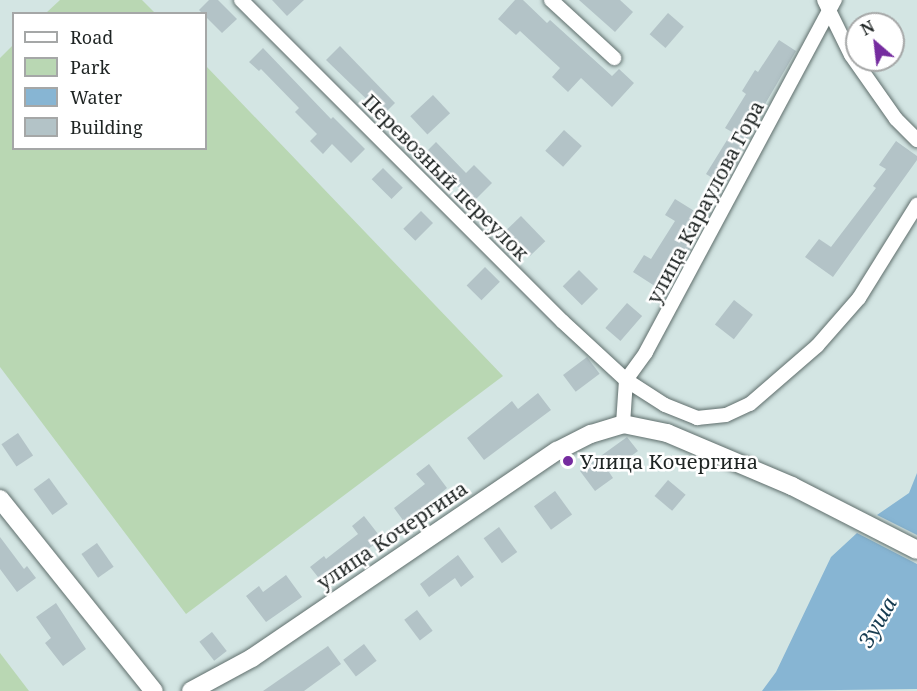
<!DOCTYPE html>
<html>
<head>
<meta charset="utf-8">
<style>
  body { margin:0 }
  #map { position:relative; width:917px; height:691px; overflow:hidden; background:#d3e5e3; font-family:"Noto Serif",serif }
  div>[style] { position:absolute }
  .green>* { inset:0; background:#b9d7b3 }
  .water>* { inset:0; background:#87b5d3 }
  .building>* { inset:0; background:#b3c3c7; transform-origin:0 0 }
  .roads { filter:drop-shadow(0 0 2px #5f6e6c) drop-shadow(0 0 2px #5f6e6c) }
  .minor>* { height:14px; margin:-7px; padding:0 7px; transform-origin:7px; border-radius:7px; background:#fff }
  .secondary>* { height:18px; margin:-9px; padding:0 9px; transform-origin:9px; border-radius:9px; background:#fff }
  .dots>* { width:16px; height:16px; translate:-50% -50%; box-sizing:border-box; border:3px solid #fff; border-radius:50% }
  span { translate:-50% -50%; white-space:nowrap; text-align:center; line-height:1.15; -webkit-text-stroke:5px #fff; paint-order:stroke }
  .street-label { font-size:20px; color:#1e2423 }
  .poi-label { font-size:20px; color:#1e2423 }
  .left { translate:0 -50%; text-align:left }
  .water-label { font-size:21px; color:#153b50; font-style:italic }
  .legend { position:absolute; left:12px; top:12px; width:195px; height:138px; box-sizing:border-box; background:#fff; border:2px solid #a5a7a7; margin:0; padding:8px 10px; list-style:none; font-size:18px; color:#1e2423 }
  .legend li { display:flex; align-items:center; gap:12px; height:30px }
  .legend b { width:30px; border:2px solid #a5a7a7 }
  .north { position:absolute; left:845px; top:12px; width:60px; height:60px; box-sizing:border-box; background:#fff; border:2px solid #a5a7a7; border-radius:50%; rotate:332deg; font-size:16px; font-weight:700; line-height:24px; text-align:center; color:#1e2423 }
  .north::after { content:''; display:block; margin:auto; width:21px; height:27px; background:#752c9f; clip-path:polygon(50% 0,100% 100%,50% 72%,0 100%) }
</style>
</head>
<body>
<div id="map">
  <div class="green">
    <div style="clip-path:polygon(60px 0,142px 0,155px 13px,46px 13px)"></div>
    <div style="clip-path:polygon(13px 45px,14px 148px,206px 148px,206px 66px,503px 376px,186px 614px,0 367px,0 58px)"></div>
    <div style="clip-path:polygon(0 653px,29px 691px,0 691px)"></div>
  </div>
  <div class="water">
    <div style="clip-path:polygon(917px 473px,917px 535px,877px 515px,909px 493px)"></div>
    <div style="clip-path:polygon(857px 533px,917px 564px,917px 689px,762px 691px,776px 672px,831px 557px)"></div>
  </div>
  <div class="building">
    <div style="clip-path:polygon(209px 0,218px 0,237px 19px,222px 33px,199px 10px)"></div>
    <div style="clip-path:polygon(272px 0,304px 0,287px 16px)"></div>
    <div style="clip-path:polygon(515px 0,523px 0,547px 23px,550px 20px,612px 76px,619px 69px,634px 83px,612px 107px,581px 78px,568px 92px,552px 77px,560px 68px,520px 31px,516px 35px,498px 19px)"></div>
    <div style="clip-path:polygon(579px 0,620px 0,633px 12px,615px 32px)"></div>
    <div style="left:668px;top:13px;width:21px;height:28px;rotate:41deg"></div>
    <div style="clip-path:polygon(779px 40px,796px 51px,754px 123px,756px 125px,735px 159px,738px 161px,724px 185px,706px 174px,732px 132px,725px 128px,746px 94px,742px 91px,755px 70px,758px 72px)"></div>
    <div style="clip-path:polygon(340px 46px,395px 103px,383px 115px,326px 60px)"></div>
    <div style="clip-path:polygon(263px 48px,331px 119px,333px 117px,365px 149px,351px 163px,332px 144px,323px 154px,310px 141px,317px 134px,295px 112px,299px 108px,261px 69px,259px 71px,249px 62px)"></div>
    <div style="left:433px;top:95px;width:25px;height:31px;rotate:47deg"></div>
    <div style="left:564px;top:130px;width:24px;height:28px;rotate:42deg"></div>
    <div style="clip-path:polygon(896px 141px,917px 156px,917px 160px,833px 277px,805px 257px,819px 239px,831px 247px,876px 188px,873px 186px,886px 169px,879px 165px)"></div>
    <div style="clip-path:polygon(436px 142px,466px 173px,474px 165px,492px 183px,473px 202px,440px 169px,437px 172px,422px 156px)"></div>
    <div style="left:383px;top:168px;width:28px;height:16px;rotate:45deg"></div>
    <div style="clip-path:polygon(675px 199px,704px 217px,687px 243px,692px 246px,661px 290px,633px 272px,644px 255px,651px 259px,675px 221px,665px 215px)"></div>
    <div style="left:421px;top:211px;width:17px;height:25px;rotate:45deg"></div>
    <div style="left:521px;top:216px;width:35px;height:21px;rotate:46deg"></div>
    <div style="left:485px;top:267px;width:21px;height:26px;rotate:45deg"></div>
    <div style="left:579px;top:270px;width:27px;height:23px;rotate:45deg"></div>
    <div style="left:734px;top:300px;width:24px;height:31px;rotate:38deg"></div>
    <div style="left:627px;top:303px;width:20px;height:33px;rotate:41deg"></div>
    <div style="left:587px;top:357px;width:21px;height:30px;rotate:53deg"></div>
    <div style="clip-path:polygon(538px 393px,551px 410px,484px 460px,467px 438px,512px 401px,518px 409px)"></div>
    <div style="left:18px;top:433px;width:27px;height:20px;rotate:56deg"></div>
    <div style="clip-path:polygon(627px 437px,638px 451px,609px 472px,613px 478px,595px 491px,580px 471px)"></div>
    <div style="clip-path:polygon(429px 464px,447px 488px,405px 523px,394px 508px,425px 484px,416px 474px)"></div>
    <div style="left:49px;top:478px;width:32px;height:19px;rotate:54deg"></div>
    <div style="left:668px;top:480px;width:23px;height:21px;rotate:40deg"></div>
    <div style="left:555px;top:491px;width:29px;height:26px;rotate:54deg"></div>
    <div style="clip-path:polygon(364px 516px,382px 539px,322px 582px,310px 567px,324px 556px,326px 559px,358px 534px,352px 526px)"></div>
    <div style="left:499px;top:527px;width:31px;height:19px;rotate:54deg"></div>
    <div style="clip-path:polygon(0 537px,24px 569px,27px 566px,36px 578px,17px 592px,0 569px)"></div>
    <div style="left:97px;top:543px;width:29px;height:19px;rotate:55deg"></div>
    <div style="clip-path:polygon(458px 555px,474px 577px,461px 587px,455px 578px,429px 597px,420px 584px)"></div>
    <div style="clip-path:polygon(286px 575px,302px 597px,266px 622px,246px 596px,259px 586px,263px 592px)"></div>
    <div style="clip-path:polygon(56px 603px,86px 649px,63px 666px,45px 643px,51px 638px,36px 617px)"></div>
    <div style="left:417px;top:610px;width:26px;height:16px;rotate:53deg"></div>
    <div style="left:212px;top:632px;width:24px;height:16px;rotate:52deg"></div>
    <div style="left:364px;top:644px;width:21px;height:26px;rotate:53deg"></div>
    <div style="clip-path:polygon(328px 646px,341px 664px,304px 691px,263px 691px)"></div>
  </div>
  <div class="roads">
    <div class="minor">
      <div style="left:241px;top:0;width:454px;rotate:45deg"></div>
      <div style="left:562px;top:321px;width:87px;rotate:42.7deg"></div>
      <div style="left:626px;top:380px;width:46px;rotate:32.7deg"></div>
      <div style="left:665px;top:405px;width:35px;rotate:22deg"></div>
      <div style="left:697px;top:418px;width:29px;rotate:-6deg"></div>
      <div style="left:726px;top:415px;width:26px;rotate:-25deg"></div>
      <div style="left:750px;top:404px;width:89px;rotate:-40.9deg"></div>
      <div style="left:817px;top:346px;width:64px;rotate:-48.8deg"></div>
      <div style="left:859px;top:298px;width:110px;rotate:-58.1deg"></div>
      <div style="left:551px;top:0;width:86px;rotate:42.6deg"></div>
      <div style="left:824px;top:0;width:61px;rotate:63.9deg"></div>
      <div style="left:851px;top:55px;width:78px;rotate:54.9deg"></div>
      <div style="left:896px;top:119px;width:30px;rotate:45deg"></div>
      <div style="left:623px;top:424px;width:44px;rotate:-86.1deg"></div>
      <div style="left:626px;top:380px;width:34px;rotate:-54deg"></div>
      <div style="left:646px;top:352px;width:400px;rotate:-61.8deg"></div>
    </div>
    <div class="secondary">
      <div style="left:0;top:499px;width:246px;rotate:51.3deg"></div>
      <div style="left:191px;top:691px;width:69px;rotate:-28.4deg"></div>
      <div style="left:252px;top:658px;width:369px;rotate:-34.2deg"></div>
      <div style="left:557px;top:451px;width:38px;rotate:-27deg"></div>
      <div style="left:591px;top:434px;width:34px;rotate:-17deg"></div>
      <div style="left:623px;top:424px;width:45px;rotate:11.6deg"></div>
      <div style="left:667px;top:433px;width:136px;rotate:23deg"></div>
      <div style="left:792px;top:486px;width:140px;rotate:27.1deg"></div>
    </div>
  </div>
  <div class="dots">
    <div style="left:568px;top:461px;background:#752c9f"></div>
  </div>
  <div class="street-label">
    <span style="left:446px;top:177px;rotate:45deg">Перевозный переулок</span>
    <span style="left:705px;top:202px;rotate:-62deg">улица Караулова Гора</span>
    <span style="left:392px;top:535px;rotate:-34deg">улица Кочергина</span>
  </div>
  <div class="poi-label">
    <span class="left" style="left:580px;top:461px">Улица Кочергина</span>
  </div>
  <div class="water-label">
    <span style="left:877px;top:622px;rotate:-60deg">Зуша</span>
  </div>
  <ul class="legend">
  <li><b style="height:8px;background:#fff"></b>Road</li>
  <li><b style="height:16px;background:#b9d7b3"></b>Park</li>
  <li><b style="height:16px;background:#87b5d3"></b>Water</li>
  <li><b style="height:16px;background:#b3c3c7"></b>Building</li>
  </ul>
  <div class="north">N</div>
</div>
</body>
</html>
